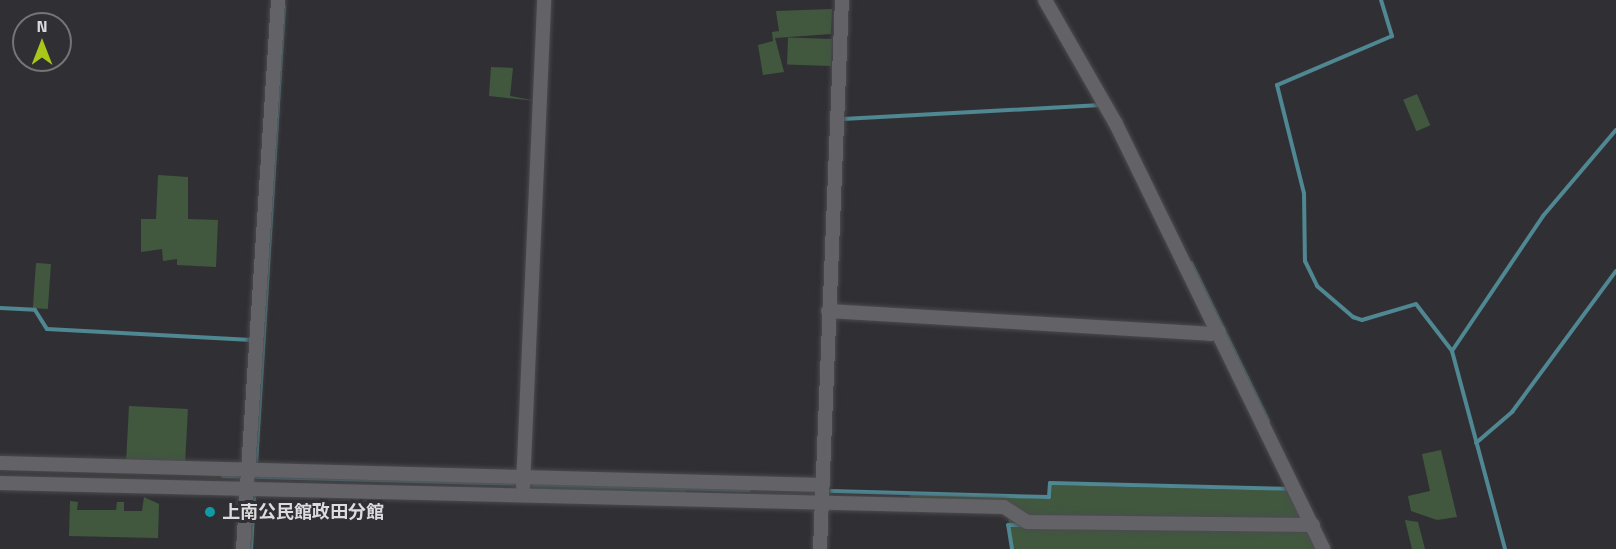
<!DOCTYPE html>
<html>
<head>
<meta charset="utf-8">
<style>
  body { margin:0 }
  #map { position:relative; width:1616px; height:549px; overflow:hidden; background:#303034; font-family:"Titillium Web","Noto Sans JP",sans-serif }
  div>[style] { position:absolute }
  .green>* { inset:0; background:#41583f; transform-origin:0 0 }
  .stream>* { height:4px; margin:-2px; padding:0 2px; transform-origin:2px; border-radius:2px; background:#4f8792 }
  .roads { filter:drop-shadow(0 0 2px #4b4b4e) drop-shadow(0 0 2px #4b4b4e) }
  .street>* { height:14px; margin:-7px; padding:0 7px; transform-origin:7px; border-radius:7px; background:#636267 }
  .dots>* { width:16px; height:16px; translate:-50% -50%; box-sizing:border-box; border:3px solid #303034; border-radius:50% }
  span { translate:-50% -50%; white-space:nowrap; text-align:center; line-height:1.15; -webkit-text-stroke:6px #303034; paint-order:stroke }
  .poi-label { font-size:18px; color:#dcdcdf; font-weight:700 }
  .left { translate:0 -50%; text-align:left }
  .north { position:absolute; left:12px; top:12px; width:60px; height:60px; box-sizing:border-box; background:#303034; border:2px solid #757578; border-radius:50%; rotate:0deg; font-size:16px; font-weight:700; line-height:24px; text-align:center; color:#dcdcdf }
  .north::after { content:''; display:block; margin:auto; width:21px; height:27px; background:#a9c71a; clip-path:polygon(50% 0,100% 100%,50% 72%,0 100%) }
</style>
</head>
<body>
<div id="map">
  <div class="green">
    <div style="clip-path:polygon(832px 9px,831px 34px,775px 38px,784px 72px,763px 75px,758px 45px,773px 41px,772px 32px,779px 31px,776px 11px)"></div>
    <div style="left:832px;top:39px;width:27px;height:44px;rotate:92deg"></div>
    <div style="clip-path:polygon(491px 67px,513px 68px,510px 96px,537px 101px,489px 96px)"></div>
    <div style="left:1417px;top:94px;width:34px;height:15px;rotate:67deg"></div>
    <div style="clip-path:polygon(158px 175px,188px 177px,188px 219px,218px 220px,216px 267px,177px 265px,177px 259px,163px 261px,162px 249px,141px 252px,141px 219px,156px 219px)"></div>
    <div style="left:36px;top:263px;width:15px;height:45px;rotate:4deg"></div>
    <div style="left:129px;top:406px;width:59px;height:56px;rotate:3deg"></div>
    <div style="clip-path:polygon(1441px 450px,1457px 517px,1437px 520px,1411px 511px,1408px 496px,1430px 491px,1422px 454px)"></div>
    <div style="clip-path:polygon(1052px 485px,1291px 491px,1318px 549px,1013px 549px,1006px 504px,910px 503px,910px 494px,1051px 499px)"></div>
    <div style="clip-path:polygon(526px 486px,686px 489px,686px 497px,528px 493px)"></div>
    <div style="clip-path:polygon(144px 497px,159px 504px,158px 538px,69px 536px,70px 501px,78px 502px,77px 510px,116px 510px,117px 502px,124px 502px,124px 511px,142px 511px)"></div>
    <div style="clip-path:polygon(1405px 520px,1418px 522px,1425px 549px,1412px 549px)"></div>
  </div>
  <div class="stream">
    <div style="left:1381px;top:0;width:38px;rotate:73deg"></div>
    <div style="left:1392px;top:36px;width:125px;rotate:156.9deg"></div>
    <div style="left:1277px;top:85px;width:111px;rotate:76deg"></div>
    <div style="left:1304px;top:193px;width:68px;rotate:89.2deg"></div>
    <div style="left:1305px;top:261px;width:28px;rotate:64deg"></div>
    <div style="left:1317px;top:286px;width:48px;rotate:40.7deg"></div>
    <div style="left:1353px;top:317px;width:9px;rotate:18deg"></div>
    <div style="left:1362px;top:320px;width:56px;rotate:-16.5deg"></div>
    <div style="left:1416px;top:304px;width:59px;rotate:52.5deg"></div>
    <div style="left:1452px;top:351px;width:163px;rotate:-56deg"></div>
    <div style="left:1543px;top:216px;width:113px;rotate:-49.7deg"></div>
    <div style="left:843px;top:119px;width:258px;rotate:-3.1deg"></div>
    <div style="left:1191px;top:263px;width:176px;rotate:64deg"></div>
    <div style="left:0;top:308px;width:35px;rotate:3deg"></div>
    <div style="left:35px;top:310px;width:22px;rotate:58deg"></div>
    <div style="left:47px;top:329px;width:205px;rotate:3.1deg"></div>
    <div style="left:1452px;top:351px;width:205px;rotate:75deg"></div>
    <div style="left:1476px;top:443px;width:48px;rotate:-40.7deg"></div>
    <div style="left:1512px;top:412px;width:175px;rotate:-53.6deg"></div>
    <div style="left:256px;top:463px;width:457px;rotate:-86.5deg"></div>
    <div style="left:223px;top:476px;width:526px;rotate:1.52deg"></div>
    <div style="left:831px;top:491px;width:218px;rotate:1.6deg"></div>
    <div style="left:1049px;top:497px;width:14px;rotate:-86deg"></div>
    <div style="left:1050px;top:483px;width:238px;rotate:1.4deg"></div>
    <div style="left:251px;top:549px;width:53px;rotate:-86.8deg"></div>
    <div style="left:1012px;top:549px;width:24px;rotate:-99deg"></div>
    <div style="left:1008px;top:525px;width:14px"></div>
  </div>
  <div class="roads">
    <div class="street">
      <div style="left:1045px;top:0;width:143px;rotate:60.2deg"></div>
      <div style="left:1116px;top:124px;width:473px;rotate:64deg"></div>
      <div style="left:828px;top:311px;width:383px;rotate:3.4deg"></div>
      <div style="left:1210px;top:334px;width:9px;rotate:-18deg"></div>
      <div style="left:0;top:463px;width:823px;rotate:1.53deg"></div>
      <div style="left:0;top:483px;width:1004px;rotate:1.37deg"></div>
      <div style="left:1004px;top:507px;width:27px;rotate:33deg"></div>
      <div style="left:1027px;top:522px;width:286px;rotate:0.6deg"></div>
      <div style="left:523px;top:486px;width:486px;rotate:-87.5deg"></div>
      <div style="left:243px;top:549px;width:550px;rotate:-86.35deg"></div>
      <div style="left:820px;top:549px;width:549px;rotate:-87.71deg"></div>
    </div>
  </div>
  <div class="dots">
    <div style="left:210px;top:512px;background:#0f9aa8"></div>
  </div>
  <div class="poi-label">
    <span class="left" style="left:222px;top:512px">上南公民館政田分館</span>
  </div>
  <div class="north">N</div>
</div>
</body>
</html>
